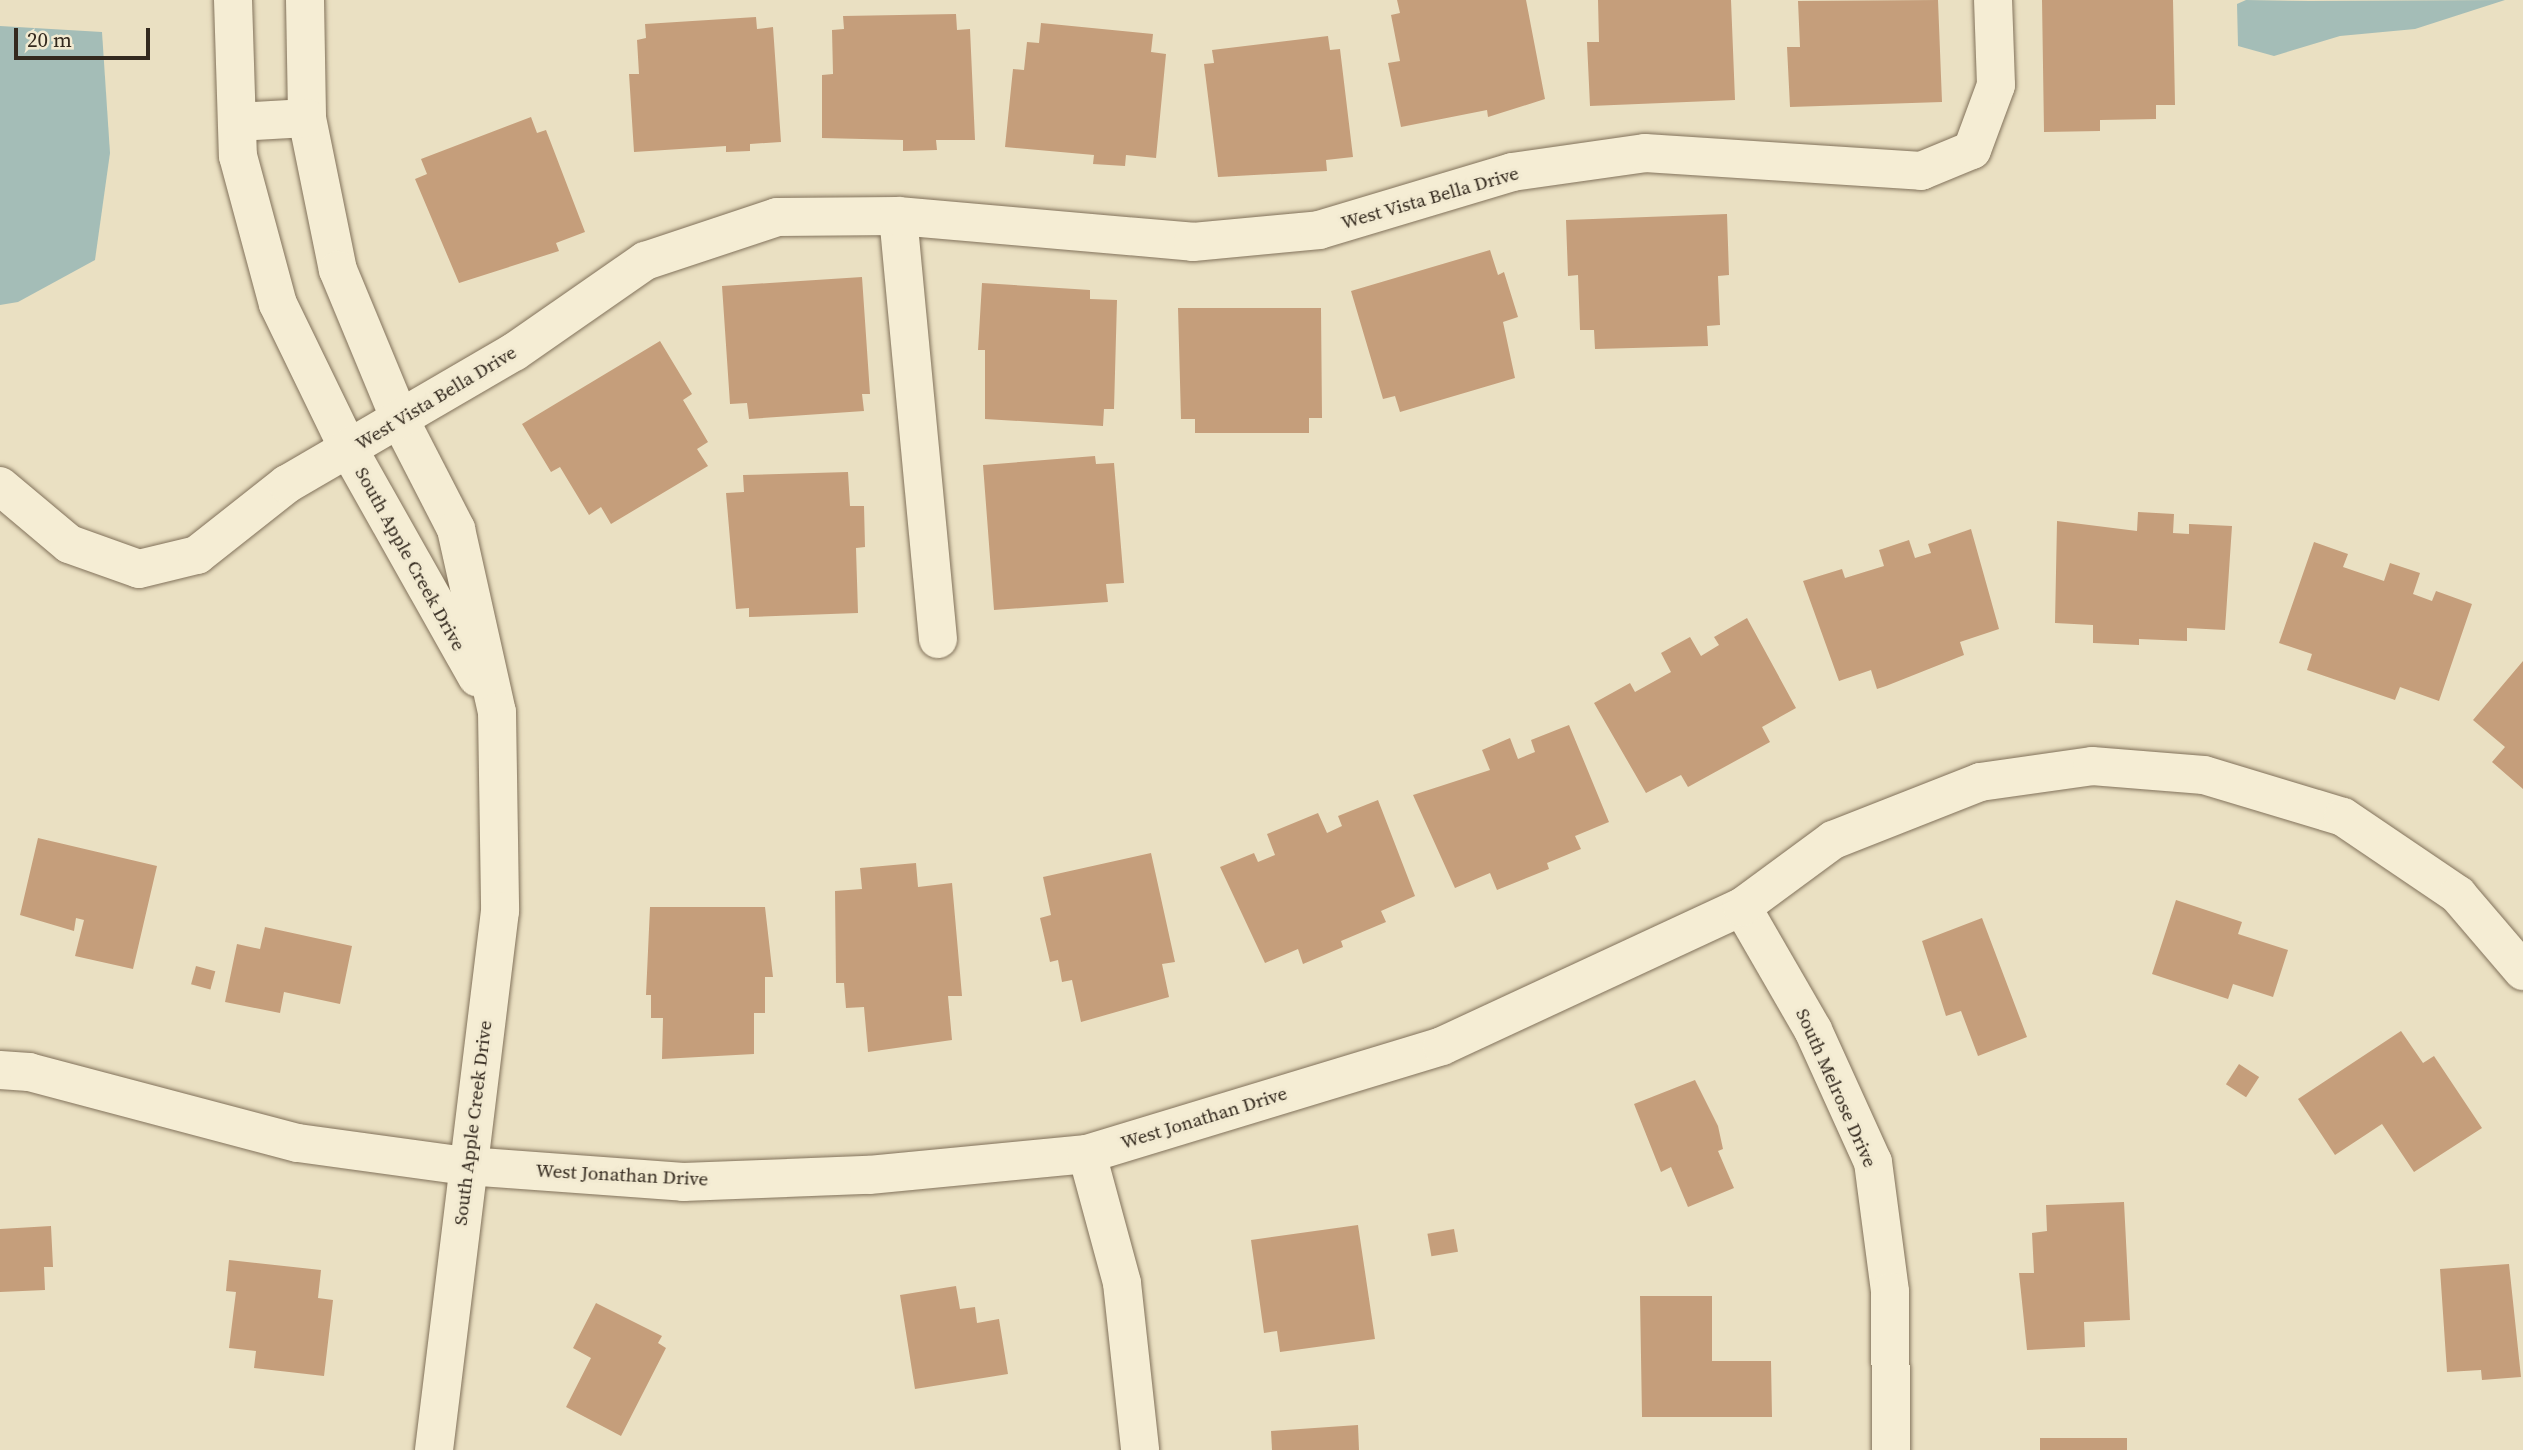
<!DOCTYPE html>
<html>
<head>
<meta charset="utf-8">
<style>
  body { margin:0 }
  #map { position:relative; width:2523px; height:1450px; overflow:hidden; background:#eae0c2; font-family:"Source Serif 4",serif }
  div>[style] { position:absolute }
  .water>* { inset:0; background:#a4bdb7 }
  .building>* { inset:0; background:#c59e7b; transform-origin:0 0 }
  .roads { filter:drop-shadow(0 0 2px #82725b) drop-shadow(0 0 2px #82725b) }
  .street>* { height:38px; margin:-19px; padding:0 19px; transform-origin:19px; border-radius:19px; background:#f5edd4 }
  span { translate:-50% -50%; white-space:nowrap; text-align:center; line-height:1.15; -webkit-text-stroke:6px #f2ead1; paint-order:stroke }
  .street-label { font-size:19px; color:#33291e }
  .scale { position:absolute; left:14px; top:28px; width:136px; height:32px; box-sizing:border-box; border:4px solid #33291e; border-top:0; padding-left:9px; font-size:21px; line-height:24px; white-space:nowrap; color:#33291e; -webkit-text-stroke:5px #f2ead1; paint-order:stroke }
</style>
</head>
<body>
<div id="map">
  <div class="water">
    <div style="clip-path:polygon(2246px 0,2310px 1px,2505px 0,2415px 29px,2340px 36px,2274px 56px,2238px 46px,2237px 4px)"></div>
    <div style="clip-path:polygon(0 26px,102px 32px,110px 153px,95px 260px,18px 302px,0 305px)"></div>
  </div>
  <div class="building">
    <div style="clip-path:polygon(1397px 0,1526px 0,1545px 99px,1488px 117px,1487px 110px,1401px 127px,1388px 63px,1400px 61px,1391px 15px,1400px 13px)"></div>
    <div style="clip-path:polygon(1598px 0,1731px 0,1735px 100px,1590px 106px,1587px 42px,1599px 42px)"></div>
    <div style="clip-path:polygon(1938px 0,1942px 102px,1790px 107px,1787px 47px,1800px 47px,1798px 1px)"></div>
    <div style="clip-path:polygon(2042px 0,2173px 0,2175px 105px,2156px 105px,2156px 119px,2100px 120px,2100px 131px,2044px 132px)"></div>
    <div style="clip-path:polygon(956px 14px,957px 30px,970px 29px,975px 140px,936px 140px,937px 150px,903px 151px,903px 140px,822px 138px,822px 75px,833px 74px,832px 30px,844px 29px,843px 16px)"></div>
    <div style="clip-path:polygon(756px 17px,757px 29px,773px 27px,781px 142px,750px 144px,750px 151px,726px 152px,726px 146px,634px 152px,629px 74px,639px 74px,637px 40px,646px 38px,645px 24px)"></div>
    <div style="clip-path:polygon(1041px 23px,1153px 34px,1151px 52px,1166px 54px,1156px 158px,1126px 155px,1125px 166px,1093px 164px,1094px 155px,1005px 147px,1013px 69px,1024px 70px,1027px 42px,1039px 43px)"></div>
    <div style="clip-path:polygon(1328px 36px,1330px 50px,1340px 49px,1353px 157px,1326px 160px,1327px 171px,1218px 177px,1204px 64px,1214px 63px,1212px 50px)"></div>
    <div style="clip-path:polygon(531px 117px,537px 133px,546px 130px,585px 232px,556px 243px,559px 251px,459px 283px,415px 179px,427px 174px,421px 159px)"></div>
    <div style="clip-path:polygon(1727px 214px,1729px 275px,1718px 276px,1720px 325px,1707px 326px,1708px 346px,1595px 349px,1594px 330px,1580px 330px,1578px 275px,1568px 276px,1566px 220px)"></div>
    <div style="clip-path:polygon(1490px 250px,1498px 275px,1504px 272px,1518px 317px,1503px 322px,1515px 378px,1400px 412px,1395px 396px,1383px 399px,1351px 291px)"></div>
    <div style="clip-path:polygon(862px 277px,870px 394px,862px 394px,864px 411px,749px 419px,747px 403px,730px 404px,722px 286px)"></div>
    <div style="clip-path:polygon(982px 283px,1090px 290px,1090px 299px,1117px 300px,1114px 409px,1104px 409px,1103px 426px,985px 419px,985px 350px,978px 350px)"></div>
    <div style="clip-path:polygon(1178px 308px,1321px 308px,1322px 418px,1309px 418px,1309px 433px,1195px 433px,1195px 419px,1181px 419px)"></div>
    <div style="clip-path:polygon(660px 341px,692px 394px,683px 400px,708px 442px,697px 449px,708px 466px,611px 524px,601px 507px,589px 515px,560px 467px,551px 472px,522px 424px)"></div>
    <div style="clip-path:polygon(1095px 456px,1096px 464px,1114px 463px,1124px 583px,1106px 584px,1108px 602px,994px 610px,983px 465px)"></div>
    <div style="clip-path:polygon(848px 472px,850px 506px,864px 506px,865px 547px,856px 548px,858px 613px,749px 617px,749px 608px,736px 609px,726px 493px,744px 492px,743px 475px)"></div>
    <div style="clip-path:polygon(2138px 512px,2174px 514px,2173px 533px,2189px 534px,2189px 524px,2232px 526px,2225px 630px,2187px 628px,2187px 641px,2139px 639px,2139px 645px,2093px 643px,2093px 625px,2055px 623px,2057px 521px,2137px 531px)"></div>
    <div style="clip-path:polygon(1971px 529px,1999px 629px,1960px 642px,1964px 655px,1886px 686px,1877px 689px,1871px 670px,1839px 681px,1803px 581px,1842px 569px,1845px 578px,1884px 566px,1879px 550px,1909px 540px,1915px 558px,1931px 553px,1928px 544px)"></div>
    <div style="clip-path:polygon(2314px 542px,2348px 554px,2343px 567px,2384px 581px,2390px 563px,2420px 573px,2413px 594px,2432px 601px,2436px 591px,2472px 604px,2439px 701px,2400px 687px,2395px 700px,2307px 670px,2312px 654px,2279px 643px)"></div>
    <div style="clip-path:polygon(1747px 618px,1796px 708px,1762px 727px,1770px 742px,1688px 787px,1681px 775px,1646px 793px,1594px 703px,1630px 683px,1635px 692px,1671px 672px,1661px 653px,1690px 637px,1701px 656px,1719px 645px,1714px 637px)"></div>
    <div style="clip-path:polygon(2523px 661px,2523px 789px,2492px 762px,2505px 747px,2473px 720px)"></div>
    <div style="clip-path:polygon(1569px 725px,1609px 822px,1575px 836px,1581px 849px,1547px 863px,1549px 869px,1497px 890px,1490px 873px,1455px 888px,1413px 795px,1490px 770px,1482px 750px,1510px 738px,1518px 759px,1535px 752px,1531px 740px)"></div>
    <div style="clip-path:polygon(1378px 800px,1415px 896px,1381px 911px,1386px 922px,1341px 941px,1343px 947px,1303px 964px,1298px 949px,1265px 963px,1220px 867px,1254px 853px,1258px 862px,1275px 855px,1267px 834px,1318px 813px,1327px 833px,1342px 826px,1338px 816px)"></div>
    <div style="clip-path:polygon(38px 838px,157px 866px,133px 969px,75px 956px,84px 920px,76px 918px,74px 931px,20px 915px)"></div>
    <div style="clip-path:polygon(1151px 853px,1175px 962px,1162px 964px,1169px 997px,1081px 1022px,1072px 980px,1062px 982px,1058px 960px,1050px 962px,1040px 918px,1051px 915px,1043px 877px)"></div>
    <div style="clip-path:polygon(916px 863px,918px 887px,952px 883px,962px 996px,948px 996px,952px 1040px,868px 1052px,864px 1007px,846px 1008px,844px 983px,836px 983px,835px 891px,862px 889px,860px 868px)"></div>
    <div style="clip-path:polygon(2176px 900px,2242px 922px,2238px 934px,2288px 950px,2273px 997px,2233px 984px,2228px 999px,2152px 974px)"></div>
    <div style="clip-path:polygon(650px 907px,765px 907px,773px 977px,765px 977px,765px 1013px,754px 1013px,754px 1054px,662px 1059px,663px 1018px,651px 1018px,651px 995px,646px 995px)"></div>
    <div style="clip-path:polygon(1982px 918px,2027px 1037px,1978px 1056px,1961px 1011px,1946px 1016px,1922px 941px)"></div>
    <div style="clip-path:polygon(265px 927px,352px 946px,340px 1004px,284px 992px,280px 1013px,225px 1002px,237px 944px,260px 949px)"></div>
    <div style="left:196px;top:966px;width:20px;height:19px;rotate:15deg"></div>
    <div style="clip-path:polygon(2401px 1031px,2423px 1063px,2434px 1056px,2482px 1128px,2414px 1172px,2382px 1124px,2335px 1155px,2298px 1099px)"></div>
    <div style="left:2239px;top:1064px;width:24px;height:24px;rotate:33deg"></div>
    <div style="clip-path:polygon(1695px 1080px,1718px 1126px,1723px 1149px,1718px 1151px,1734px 1188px,1688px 1207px,1671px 1167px,1661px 1172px,1634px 1104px)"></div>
    <div style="clip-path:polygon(2124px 1202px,2130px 1320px,2084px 1322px,2085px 1347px,2027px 1350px,2019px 1273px,2034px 1273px,2032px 1233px,2047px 1231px,2046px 1205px)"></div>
    <div style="clip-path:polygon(1358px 1225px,1375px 1339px,1280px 1352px,1277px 1331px,1264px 1333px,1251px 1240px)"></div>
    <div style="clip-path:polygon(51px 1226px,53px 1267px,44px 1267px,45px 1290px,0 1292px,0 1229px)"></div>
    <div style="left:1454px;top:1229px;width:23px;height:27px;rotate:80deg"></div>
    <div style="clip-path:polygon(229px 1260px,321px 1270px,318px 1298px,333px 1300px,324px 1376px,254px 1368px,256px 1351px,229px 1348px,236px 1292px,226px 1291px)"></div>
    <div style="clip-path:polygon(2509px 1264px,2521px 1377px,2482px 1380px,2481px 1370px,2447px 1372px,2440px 1269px)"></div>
    <div style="clip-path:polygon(956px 1286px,960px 1309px,975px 1307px,977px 1323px,999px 1319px,1008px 1374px,915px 1389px,900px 1295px)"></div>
    <div style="clip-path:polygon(1640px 1296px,1712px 1296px,1712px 1361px,1771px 1361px,1772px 1417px,1642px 1417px)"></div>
    <div style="clip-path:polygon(596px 1303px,662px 1336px,658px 1343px,666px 1348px,621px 1436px,566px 1407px,591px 1358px,573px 1348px)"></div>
    <div style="clip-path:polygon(1358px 1425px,1359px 1450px,1272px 1450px,1271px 1431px)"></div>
    <div style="left:2127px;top:1438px;width:12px;height:87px;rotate:90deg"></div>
  </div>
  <div class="roads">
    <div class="street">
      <div style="left:233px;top:0;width:156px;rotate:88.2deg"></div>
      <div style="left:238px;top:156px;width:153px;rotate:74.9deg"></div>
      <div style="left:278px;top:304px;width:162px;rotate:64.1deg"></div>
      <div style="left:349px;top:450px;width:261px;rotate:60.6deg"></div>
      <div style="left:305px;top:0;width:118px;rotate:89deg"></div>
      <div style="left:307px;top:118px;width:155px;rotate:78.5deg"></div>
      <div style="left:338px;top:270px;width:162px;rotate:67.5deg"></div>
      <div style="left:400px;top:420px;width:123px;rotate:62.8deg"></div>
      <div style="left:456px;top:529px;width:188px;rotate:77.4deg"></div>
      <div style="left:497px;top:712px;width:199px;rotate:89.1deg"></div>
      <div style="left:500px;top:911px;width:543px;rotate:96.98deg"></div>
      <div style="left:237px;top:122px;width:70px;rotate:-3.3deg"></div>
      <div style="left:898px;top:216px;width:425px;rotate:84.6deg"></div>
      <div style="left:0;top:486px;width:90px;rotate:40deg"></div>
      <div style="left:69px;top:544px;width:74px;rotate:19.7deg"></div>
      <div style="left:139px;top:569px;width:60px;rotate:-13.6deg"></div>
      <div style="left:197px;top:555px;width:115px;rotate:-38.3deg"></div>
      <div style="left:287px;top:484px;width:263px;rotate:-30.2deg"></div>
      <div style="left:514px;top:352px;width:160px;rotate:-34.8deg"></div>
      <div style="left:645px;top:261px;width:139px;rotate:-18.4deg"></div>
      <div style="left:777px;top:217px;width:121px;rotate:-0.5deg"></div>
      <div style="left:898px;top:216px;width:296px;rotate:5deg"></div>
      <div style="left:1193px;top:242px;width:127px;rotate:-5.4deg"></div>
      <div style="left:1319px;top:230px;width:202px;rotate:-16.7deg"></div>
      <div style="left:1512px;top:172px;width:134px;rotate:-8.1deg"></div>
      <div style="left:1645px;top:153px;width:277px;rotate:3.7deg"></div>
      <div style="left:1921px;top:171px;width:55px;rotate:-22.4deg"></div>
      <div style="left:1972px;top:150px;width:69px;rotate:-69.7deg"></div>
      <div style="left:1996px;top:85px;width:85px;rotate:-92deg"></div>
      <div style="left:1742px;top:907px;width:142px;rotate:60deg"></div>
      <div style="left:1813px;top:1030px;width:145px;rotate:65.6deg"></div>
      <div style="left:1873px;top:1162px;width:131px;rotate:82.5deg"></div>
      <div style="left:1890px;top:1292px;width:158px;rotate:89.6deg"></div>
      <div style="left:0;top:1070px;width:29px;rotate:4deg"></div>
      <div style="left:29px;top:1072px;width:278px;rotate:14.8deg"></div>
      <div style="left:298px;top:1143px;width:171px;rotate:7.8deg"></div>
      <div style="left:467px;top:1166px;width:217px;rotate:4.2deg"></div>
      <div style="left:683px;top:1182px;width:186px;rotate:-2.2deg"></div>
      <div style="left:869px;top:1175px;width:219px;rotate:-5.5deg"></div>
      <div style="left:1087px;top:1154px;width:371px;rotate:-16.9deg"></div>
      <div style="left:1442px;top:1046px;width:331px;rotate:-24.9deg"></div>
      <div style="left:1742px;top:907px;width:113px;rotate:-36.4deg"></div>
      <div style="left:1833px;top:840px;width:158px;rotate:-21.5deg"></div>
      <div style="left:1980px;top:782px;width:113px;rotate:-8.1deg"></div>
      <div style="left:2092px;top:766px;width:112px;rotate:4.6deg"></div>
      <div style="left:2204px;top:775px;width:145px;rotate:16.8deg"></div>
      <div style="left:2343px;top:817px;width:139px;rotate:34.1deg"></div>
      <div style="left:2458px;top:895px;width:100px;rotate:49.5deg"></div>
      <div style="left:1087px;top:1154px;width:134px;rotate:74.8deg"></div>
      <div style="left:1122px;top:1283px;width:168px;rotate:83.8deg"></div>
    </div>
  </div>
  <div class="street-label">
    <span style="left:1430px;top:198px;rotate:-16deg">West Vista Bella Drive</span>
    <span style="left:436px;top:398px;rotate:-31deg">West Vista Bella Drive</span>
    <span style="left:410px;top:559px;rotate:61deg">South Apple Creek Drive</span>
    <span style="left:1836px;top:1088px;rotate:66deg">South Melrose Drive</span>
    <span style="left:1204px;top:1118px;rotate:-17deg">West Jonathan Drive</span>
    <span style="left:473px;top:1123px;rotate:-83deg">South Apple Creek Drive</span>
    <span style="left:622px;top:1175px;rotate:3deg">West Jonathan Drive</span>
  </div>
  <div class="scale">20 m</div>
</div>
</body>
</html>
